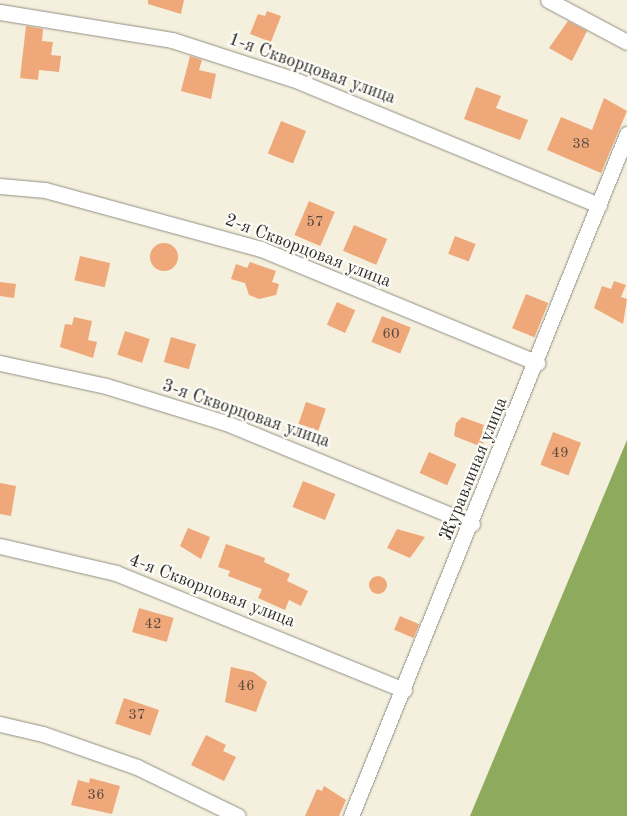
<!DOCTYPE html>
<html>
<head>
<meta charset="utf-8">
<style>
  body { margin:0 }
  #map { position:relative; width:627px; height:816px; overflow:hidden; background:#f4f0dd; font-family:"Old Standard TT",serif }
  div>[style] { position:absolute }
  .forest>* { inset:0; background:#8daa5d }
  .building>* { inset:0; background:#eea87a; transform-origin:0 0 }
  .round { border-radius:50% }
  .roads { filter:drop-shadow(0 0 1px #908e84) drop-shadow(0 0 1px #908e84) }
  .minor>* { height:15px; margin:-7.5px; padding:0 7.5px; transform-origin:7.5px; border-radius:7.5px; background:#fff }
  span { translate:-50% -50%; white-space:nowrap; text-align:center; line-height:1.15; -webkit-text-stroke:4.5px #fdfcf7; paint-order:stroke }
  .number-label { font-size:15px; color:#5c4a3f }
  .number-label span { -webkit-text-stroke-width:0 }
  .street-label { font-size:18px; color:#2b2b2b }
</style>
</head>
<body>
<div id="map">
  <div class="forest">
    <div style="clip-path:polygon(627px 440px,627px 816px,470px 816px)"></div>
  </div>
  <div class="building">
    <div style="clip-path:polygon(148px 0,184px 0,181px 14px,148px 4px)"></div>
    <div style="clip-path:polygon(267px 11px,281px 16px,271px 42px,250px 34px,258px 14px,265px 16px)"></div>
    <div style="clip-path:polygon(568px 21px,587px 31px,572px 61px,549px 48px)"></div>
    <div style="clip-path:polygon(26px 26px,43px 29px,42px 41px,53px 42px,51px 55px,61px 56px,59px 72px,39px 70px,38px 80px,20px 78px)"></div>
    <div style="clip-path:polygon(190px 56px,202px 60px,199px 70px,216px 74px,211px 99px,181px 91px)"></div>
    <div style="clip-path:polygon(476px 87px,501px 96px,496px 108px,528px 120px,520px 140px,464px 119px)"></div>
    <div style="clip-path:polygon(604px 98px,627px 111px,601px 173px,547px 150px,561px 117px,592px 130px)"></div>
    <div style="left:281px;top:121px;width:27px;height:35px;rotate:22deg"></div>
    <div style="left:309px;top:201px;width:28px;height:37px;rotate:23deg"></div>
    <div style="left:354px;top:225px;width:36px;height:28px;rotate:23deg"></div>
    <div style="left:455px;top:236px;width:22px;height:19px;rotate:21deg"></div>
    <div class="round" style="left:150px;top:243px;width:28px;height:28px"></div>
    <div style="left:80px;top:256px;width:31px;height:25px;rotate:13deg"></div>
    <div style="clip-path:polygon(250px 262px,276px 271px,272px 282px,279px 284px,276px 295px,259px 299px,249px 295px,245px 283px,231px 279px,236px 264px,247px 268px)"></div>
    <div style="clip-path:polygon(614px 281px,626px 285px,621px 297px,627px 299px,623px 324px,594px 308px,602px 286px,611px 289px)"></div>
    <div style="clip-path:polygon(0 282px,16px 284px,14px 298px,0 296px)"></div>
    <div style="left:526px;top:294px;width:24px;height:37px;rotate:22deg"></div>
    <div style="left:337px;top:302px;width:20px;height:25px;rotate:24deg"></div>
    <div style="left:382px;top:316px;width:31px;height:28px;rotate:22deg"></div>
    <div style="clip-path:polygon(74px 317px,92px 321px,88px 340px,97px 342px,93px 358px,60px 347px,65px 324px,72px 325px)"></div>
    <div style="left:125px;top:331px;width:26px;height:25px;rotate:18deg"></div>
    <div style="left:171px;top:337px;width:26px;height:26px;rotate:16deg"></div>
    <div style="left:306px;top:402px;width:21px;height:23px;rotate:19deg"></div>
    <div style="clip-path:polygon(462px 417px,484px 425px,482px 431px,488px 433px,482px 447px,454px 436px,456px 423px)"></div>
    <div style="left:553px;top:432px;width:30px;height:35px;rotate:21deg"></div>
    <div style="left:429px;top:452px;width:30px;height:23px;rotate:24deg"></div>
    <div style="left:303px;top:481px;width:35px;height:28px;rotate:22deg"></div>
    <div style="clip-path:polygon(0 483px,16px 486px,11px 516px,0 514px)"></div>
    <div style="clip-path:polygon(188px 528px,210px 537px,201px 559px,180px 546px)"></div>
    <div style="clip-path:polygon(397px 529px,425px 537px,410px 558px,387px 548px)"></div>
    <div style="clip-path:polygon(226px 544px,265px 558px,264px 562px,290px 574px,287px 581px,308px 591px,301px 606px,289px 600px,285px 610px,258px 598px,262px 589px,228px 576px,230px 571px,218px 567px)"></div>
    <div class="round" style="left:369px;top:576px;width:18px;height:18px"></div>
    <div style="left:139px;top:608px;width:36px;height:25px;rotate:16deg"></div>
    <div style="left:400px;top:616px;width:21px;height:15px;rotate:23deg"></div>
    <div style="clip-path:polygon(231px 667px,253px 672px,267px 682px,256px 712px,225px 702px)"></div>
    <div style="left:124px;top:698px;width:37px;height:27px;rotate:19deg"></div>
    <div style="clip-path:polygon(206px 735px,226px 745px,223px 751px,236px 757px,224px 781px,191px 765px)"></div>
    <div style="clip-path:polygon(90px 778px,120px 786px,112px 814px,71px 805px,78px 780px,89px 783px)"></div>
    <div style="clip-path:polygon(324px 786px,346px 800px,339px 816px,305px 816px,317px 789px,322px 791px)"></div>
  </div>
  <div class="roads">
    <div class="minor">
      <div style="left:548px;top:0;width:89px;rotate:28deg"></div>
      <div style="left:0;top:12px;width:174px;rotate:9.2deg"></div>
      <div style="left:172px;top:40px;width:127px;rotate:17.9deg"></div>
      <div style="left:293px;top:79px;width:331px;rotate:22.4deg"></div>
      <div style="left:0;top:186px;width:45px;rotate:5.1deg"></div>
      <div style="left:45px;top:190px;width:224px;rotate:15.3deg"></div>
      <div style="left:261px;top:249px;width:299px;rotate:22.4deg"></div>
      <div style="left:0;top:363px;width:108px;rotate:12.2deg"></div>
      <div style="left:106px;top:386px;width:126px;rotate:17.1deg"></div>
      <div style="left:226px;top:423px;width:266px;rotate:22.3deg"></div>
      <div style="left:0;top:546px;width:119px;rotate:13.1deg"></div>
      <div style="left:116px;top:573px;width:311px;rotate:22.1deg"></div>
      <div style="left:0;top:724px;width:44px;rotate:13.1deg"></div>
      <div style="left:43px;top:734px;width:100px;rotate:19.3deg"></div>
      <div style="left:137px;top:767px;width:112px;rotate:25.9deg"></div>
      <div style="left:351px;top:816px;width:736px;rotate:-67.97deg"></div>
    </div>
  </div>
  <div class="number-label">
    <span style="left:581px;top:145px">38</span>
    <span style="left:315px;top:223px">57</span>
    <span style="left:391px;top:335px">60</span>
    <span style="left:560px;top:454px">49</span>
    <span style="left:153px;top:625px">42</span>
    <span style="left:246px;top:687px">46</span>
    <span style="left:137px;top:716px">37</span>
    <span style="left:96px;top:796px">36</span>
  </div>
  <div class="street-label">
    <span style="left:312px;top:69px;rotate:20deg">1-я Скворцовая улица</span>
    <span style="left:308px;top:251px;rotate:21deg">2-я Скворцовая улица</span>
    <span style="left:246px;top:414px;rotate:19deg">3-я Скворцовая улица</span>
    <span style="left:474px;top:469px;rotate:-68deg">Журавлиная улица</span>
    <span style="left:212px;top:591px;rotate:21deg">4-я Скворцовая улица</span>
  </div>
</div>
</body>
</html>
